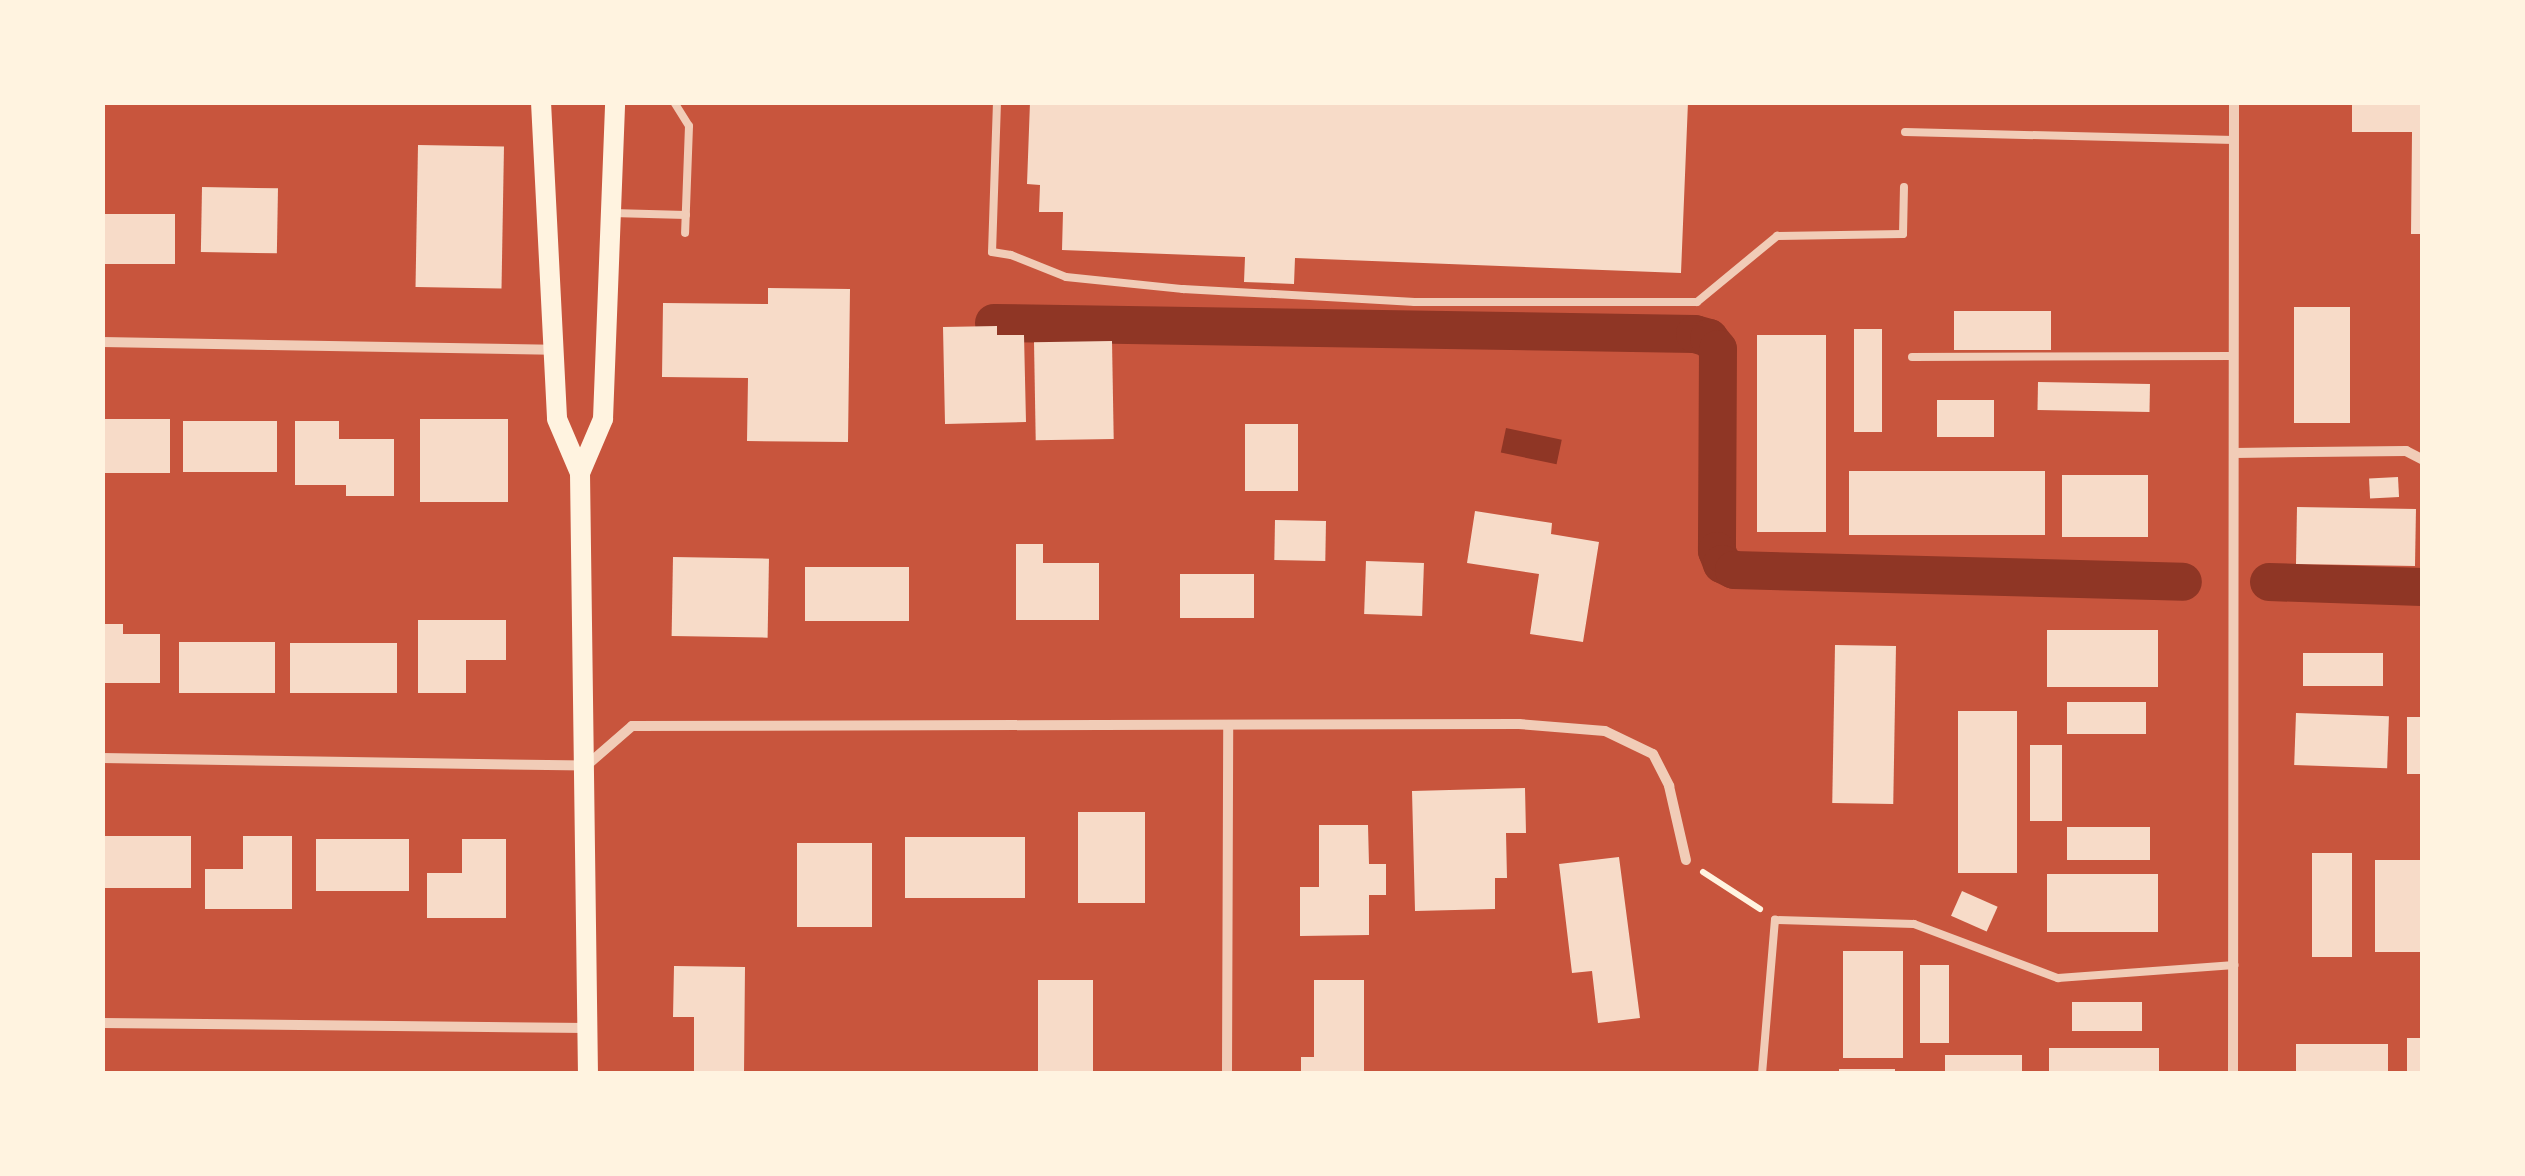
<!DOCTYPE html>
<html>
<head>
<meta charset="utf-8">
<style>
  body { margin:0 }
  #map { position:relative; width:2525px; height:1176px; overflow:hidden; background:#c8553d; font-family:Signika,sans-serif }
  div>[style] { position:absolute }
  .water>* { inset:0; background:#8f3625; transform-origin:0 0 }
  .canal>* { height:38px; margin:-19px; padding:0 19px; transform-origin:19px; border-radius:19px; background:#8f3625 }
  .building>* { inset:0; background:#f7dbc8; transform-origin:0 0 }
  .path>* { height:6px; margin:-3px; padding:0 3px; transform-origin:3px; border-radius:3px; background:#fff3e0 }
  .service>* { height:8px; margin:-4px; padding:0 4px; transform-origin:4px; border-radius:4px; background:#f1ccb7 }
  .minor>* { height:10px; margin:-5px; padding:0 5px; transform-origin:5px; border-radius:5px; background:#f1ccb7 }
  .secondary>* { height:20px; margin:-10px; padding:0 10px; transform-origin:10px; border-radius:10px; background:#fff3e0 }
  span { translate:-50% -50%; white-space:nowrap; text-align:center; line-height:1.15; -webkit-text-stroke:8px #fff3e0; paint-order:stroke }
  .frame { position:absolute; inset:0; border:105px solid #fff3e0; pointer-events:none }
</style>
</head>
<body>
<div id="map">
  <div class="water">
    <div style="left:1506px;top:428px;width:57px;height:25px;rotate:12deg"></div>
  </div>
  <div class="canal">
    <div style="left:994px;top:323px;width:701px;rotate:0.9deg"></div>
    <div style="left:1695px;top:334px;width:15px;rotate:16deg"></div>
    <div style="left:1709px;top:338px;width:14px;rotate:51deg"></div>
    <div style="left:1718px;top:349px;width:202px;rotate:90.3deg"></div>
    <div style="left:1717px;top:551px;width:14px;rotate:69deg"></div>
    <div style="left:1722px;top:564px;width:13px;rotate:27deg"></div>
    <div style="left:1734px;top:570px;width:449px;rotate:1.5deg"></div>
    <div style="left:2269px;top:582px;width:153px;rotate:1.9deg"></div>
  </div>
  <div class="building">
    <div style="clip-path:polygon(1030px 102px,1688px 102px,1681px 273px,1295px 258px,1294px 284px,1244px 282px,1245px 257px,1062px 250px,1063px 212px,1039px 212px,1040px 185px,1027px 184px)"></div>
    <div style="clip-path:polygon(2352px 102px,2422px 102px,2422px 234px,2411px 234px,2412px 132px,2352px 132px)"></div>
    <div style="left:418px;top:145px;width:86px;height:142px;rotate:1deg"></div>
    <div style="left:202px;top:187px;width:76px;height:65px;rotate:1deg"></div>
    <div style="left:102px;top:214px;width:73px;height:50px"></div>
    <div style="clip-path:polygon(768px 288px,850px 289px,848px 442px,747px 441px,748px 378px,662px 377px,663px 303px,768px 304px)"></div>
    <div style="left:2294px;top:307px;width:56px;height:116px"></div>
    <div style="left:1954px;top:311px;width:97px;height:39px"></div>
    <div style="clip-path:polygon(997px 326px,997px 335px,1024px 335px,1026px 422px,945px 424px,943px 327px)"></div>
    <div style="left:1854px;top:329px;width:28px;height:103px"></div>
    <div style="left:1757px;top:335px;width:69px;height:197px"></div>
    <div style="left:1112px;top:341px;width:98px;height:78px;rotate:89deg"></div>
    <div style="left:2038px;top:382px;width:112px;height:28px;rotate:1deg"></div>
    <div style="left:1937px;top:400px;width:57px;height:37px"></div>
    <div style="left:102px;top:419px;width:68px;height:54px"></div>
    <div style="left:420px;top:419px;width:88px;height:83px"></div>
    <div style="left:183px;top:421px;width:94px;height:51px"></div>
    <div style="clip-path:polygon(295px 421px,339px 421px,339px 439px,394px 439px,394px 496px,346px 496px,346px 485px,295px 485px)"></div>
    <div style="left:1245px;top:424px;width:53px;height:67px"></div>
    <div style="left:1849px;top:471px;width:196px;height:64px"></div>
    <div style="left:2062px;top:475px;width:86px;height:62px"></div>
    <div style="left:2398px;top:477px;width:20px;height:29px;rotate:87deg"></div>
    <div style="left:2297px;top:507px;width:119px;height:57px;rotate:1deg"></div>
    <div style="clip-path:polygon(1475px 511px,1552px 523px,1551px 534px,1599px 542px,1583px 642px,1530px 634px,1539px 574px,1467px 563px)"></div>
    <div style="left:1275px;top:520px;width:51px;height:40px;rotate:1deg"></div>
    <div style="clip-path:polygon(1016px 544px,1043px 544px,1043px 563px,1099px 563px,1099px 620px,1016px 620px)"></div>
    <div style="left:673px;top:557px;width:96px;height:79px;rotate:1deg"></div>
    <div style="left:1366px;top:561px;width:58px;height:53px;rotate:2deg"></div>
    <div style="left:805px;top:567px;width:104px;height:54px"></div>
    <div style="left:1180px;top:574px;width:74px;height:44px"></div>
    <div style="clip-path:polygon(418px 620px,506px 620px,506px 660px,466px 660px,466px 693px,418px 693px)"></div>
    <div style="clip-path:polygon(102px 624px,123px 624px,123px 634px,160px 634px,160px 683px,102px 683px)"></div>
    <div style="left:2047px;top:630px;width:111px;height:57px"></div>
    <div style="left:179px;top:642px;width:96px;height:51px"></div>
    <div style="left:290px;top:643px;width:107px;height:50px"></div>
    <div style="left:1835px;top:645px;width:61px;height:158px;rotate:1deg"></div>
    <div style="left:2303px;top:653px;width:80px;height:33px"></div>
    <div style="left:2067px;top:702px;width:79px;height:32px"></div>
    <div style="left:1958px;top:711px;width:59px;height:162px"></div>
    <div style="left:2296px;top:713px;width:93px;height:52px;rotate:2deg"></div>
    <div style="left:2407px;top:717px;width:15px;height:57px"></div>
    <div style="left:2030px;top:745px;width:32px;height:76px"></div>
    <div style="clip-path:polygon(1525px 788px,1526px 833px,1506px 833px,1507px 878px,1495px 878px,1495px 909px,1415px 911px,1412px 791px)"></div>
    <div style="left:1078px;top:812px;width:67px;height:91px"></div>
    <div style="clip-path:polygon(1319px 825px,1368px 825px,1369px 864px,1386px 864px,1386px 895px,1369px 895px,1369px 935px,1300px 936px,1300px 887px,1319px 887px)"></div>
    <div style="left:2067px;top:827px;width:83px;height:33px"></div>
    <div style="left:102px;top:836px;width:89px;height:52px"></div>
    <div style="clip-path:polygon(243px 836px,292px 836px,292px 909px,205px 909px,205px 869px,243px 869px)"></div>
    <div style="left:905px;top:837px;width:120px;height:61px"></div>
    <div style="left:316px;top:839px;width:93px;height:52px"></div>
    <div style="clip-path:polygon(462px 839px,506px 839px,506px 918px,427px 918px,427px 873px,462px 873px)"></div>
    <div style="left:797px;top:843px;width:75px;height:84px"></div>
    <div style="left:2312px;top:853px;width:40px;height:104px"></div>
    <div style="clip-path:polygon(1619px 857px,1640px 1018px,1598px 1023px,1592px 971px,1572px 973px,1559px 864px)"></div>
    <div style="left:2375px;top:860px;width:47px;height:92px"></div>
    <div style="left:2047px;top:874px;width:111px;height:58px"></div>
    <div style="left:1962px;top:891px;width:39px;height:27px;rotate:24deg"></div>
    <div style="left:1843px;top:951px;width:60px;height:107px"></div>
    <div style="left:1920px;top:965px;width:29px;height:78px"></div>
    <div style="clip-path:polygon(674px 966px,745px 967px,744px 1074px,694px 1074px,694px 1017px,673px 1017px)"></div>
    <div style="left:1038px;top:980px;width:55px;height:94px"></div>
    <div style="clip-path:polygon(1314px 980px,1364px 980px,1364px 1074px,1301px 1074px,1301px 1057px,1314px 1057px)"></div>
    <div style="left:2072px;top:1002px;width:70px;height:29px"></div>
    <div style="left:2407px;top:1038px;width:15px;height:36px"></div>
    <div style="left:2296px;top:1044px;width:92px;height:30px"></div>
    <div style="left:2049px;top:1048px;width:110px;height:26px"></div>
    <div style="left:1945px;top:1055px;width:77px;height:19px"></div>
    <div style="left:1839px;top:1069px;width:56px;height:5px"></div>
  </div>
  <div class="path">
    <div style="left:1703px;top:872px;width:68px;rotate:33deg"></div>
  </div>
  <div class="service">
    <div style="left:674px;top:102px;width:28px;rotate:58deg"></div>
    <div style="left:689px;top:126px;width:107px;rotate:92.1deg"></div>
    <div style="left:997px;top:102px;width:150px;rotate:91.9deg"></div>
    <div style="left:992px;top:252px;width:19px;rotate:9deg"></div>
    <div style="left:1011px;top:255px;width:59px;rotate:21.8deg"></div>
    <div style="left:1066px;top:277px;width:118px;rotate:5.9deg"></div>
    <div style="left:1183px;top:289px;width:232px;rotate:3.2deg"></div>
    <div style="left:1415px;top:302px;width:282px"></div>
    <div style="left:1697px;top:302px;width:104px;rotate:-39.5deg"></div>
    <div style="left:1777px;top:236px;width:126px;rotate:-0.9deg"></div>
    <div style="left:1903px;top:234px;width:47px;rotate:-88.8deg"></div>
    <div style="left:1905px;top:132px;width:329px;rotate:1.4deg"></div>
    <div style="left:612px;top:213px;width:74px;rotate:1.5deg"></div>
    <div style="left:1912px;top:357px;width:322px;rotate:-0.2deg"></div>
    <div style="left:1762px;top:1074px;width:155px;rotate:-85.2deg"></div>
    <div style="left:1775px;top:920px;width:139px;rotate:1.6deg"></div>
    <div style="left:1914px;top:924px;width:154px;rotate:20.6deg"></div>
    <div style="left:2058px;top:978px;width:177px;rotate:-4.2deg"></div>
  </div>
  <div class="minor">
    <div style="left:102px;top:342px;width:450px;rotate:1deg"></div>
    <div style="left:2234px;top:453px;width:172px;rotate:-0.7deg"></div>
    <div style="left:2406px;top:451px;width:18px;rotate:27deg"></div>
    <div style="left:102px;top:758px;width:484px;rotate:0.9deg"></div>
    <div style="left:586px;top:766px;width:61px;rotate:-41deg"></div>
    <div style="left:632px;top:726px;width:887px;rotate:-0.13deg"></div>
    <div style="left:1519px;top:724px;width:86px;rotate:4.7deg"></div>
    <div style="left:1605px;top:731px;width:53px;rotate:25.6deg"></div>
    <div style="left:1653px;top:754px;width:36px;rotate:63deg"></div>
    <div style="left:1669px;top:786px;width:76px;rotate:77.1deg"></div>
    <div style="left:102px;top:1023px;width:485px;rotate:0.6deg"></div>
    <div style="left:1227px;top:1074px;width:349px;rotate:-89.8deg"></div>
    <div style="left:2233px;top:1074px;width:972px;rotate:-89.94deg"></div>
  </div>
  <div class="secondary">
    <div style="left:541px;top:102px;width:317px;rotate:87.1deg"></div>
    <div style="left:557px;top:419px;width:59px;rotate:66.9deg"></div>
    <div style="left:580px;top:473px;width:601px;rotate:89.24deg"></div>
    <div style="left:580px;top:473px;width:59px;rotate:-66.9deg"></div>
    <div style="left:603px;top:419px;width:317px;rotate:-87.8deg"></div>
  </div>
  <div class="frame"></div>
</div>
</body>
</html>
